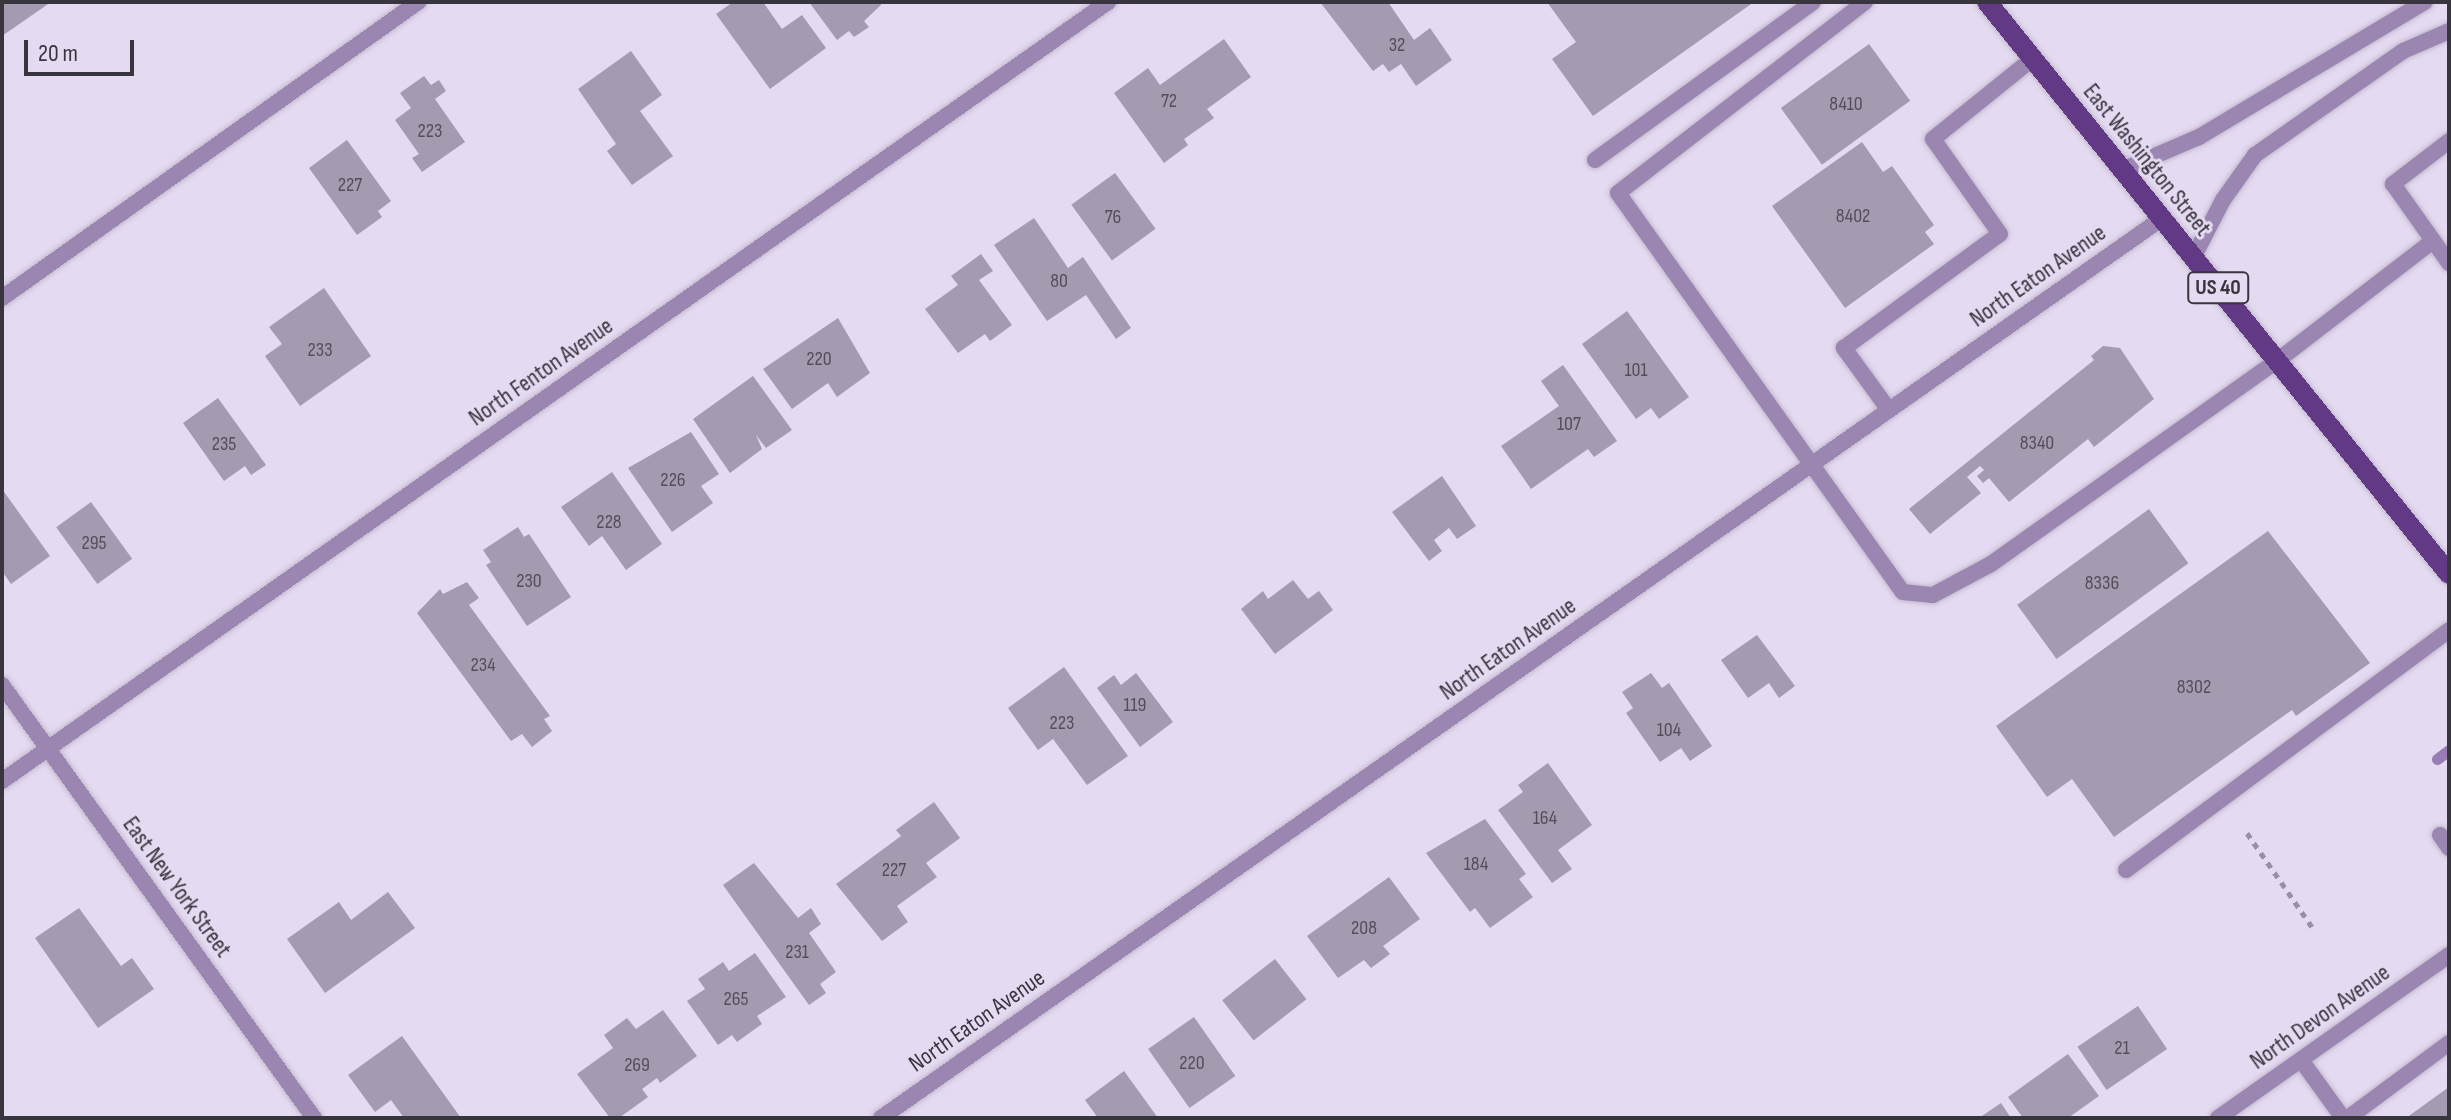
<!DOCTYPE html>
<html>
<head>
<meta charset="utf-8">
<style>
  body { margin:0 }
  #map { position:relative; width:2451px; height:1120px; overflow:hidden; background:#e4daf1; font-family:"Sofia Sans Condensed",sans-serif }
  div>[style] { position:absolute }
  .stream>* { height:11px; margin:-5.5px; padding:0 5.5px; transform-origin:5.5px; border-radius:5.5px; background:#977cb5 }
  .building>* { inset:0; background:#a59bb1; transform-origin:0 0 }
  .path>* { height:5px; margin-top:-2.5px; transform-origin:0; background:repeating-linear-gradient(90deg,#9991a2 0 6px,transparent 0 12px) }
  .roads { filter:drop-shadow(0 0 2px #c2b9cd) drop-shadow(0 0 2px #c2b9cd) }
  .service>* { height:16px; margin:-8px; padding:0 8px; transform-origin:8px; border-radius:8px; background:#9a86b1 }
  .minor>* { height:16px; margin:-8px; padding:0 8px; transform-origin:8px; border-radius:8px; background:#9a86b1 }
  .tertiary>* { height:16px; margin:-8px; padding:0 8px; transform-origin:8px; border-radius:8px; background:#9a86b1 }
  .primary>* { height:20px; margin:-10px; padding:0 10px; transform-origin:10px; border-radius:10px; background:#613985 }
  span { translate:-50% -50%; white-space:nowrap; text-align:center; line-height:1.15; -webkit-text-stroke:6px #e4daf1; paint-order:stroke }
  .number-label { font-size:20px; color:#544e5b }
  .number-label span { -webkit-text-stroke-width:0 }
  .shield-label span { padding:2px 6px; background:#e4daf1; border:2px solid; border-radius:6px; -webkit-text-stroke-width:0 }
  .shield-label { font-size:22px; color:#39353e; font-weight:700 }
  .street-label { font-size:24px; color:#39353e }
  .frame { position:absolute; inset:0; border:4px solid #39353e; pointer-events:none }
  .scale { position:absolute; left:24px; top:40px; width:110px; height:36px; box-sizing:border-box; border:4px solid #39353e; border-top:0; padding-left:10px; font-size:24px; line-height:28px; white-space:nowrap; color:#39353e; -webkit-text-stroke:6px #e4daf1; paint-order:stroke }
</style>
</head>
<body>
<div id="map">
  <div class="stream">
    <div style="left:2437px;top:759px;width:15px;rotate:-37deg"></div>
  </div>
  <div class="building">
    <div style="clip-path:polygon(2px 2px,51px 2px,2px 36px)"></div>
    <div style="clip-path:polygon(733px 2px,763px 2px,782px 29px,802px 15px,826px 48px,770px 89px,716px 14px)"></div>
    <div style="clip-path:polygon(809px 2px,880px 2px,881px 5px,864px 21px,869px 27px,854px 37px,849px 31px,837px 40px)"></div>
    <div style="clip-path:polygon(1320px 2px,1388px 2px,1414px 40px,1430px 28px,1452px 60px,1416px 86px,1401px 64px,1389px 72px,1383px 64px,1373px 71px)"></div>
    <div style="clip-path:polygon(1547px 2px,1754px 2px,1593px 116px,1552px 59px,1576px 42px)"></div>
    <div style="clip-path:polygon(1224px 39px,1251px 77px,1207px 109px,1214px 118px,1184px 139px,1188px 145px,1164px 163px,1114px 93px,1148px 68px,1160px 85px)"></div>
    <div style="left:1869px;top:44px;width:70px;height:109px;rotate:54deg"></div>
    <div style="clip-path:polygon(631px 51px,662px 95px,640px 111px,673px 156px,632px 185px,607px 151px,616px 144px,578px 89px)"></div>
    <div style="clip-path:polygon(424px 76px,431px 85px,439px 80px,446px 91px,435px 99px,465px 142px,422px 172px,412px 158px,419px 154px,395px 120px,411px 108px,400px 93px)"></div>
    <div style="clip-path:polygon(347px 140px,391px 201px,378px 211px,382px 217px,357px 235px,309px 168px)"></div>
    <div style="clip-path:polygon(1862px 142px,1883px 172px,1892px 166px,1934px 225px,1925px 232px,1934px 244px,1845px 308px,1772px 206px)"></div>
    <div style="left:1115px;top:173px;width:69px;height:54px;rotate:54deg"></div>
    <div style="clip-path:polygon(1034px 218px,1068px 268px,1083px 257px,1131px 328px,1116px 339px,1086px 295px,1047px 321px,994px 245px)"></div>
    <div style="clip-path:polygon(981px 254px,993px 271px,979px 280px,1012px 325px,990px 341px,985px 334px,958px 353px,925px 309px,958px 285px,951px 276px)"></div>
    <div style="clip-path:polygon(324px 288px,371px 356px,300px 406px,265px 356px,282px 344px,269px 327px)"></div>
    <div style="clip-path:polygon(1627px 311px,1689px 397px,1659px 419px,1651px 408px,1636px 419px,1582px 344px)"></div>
    <div style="clip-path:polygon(838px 318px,870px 373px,837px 397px,828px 383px,792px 409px,763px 369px)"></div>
    <div style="clip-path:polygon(2103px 346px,2120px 348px,2154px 399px,2094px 447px,2088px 439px,2009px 502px,1989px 478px,1983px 483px,1977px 476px,1984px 470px,1980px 466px,1967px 477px,1981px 493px,1930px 534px,1909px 509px,2094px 360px,2091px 356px)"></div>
    <div style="clip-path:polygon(1563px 365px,1617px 441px,1594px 457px,1588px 449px,1531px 489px,1501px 446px,1559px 406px,1541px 381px)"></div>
    <div style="clip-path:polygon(753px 376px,792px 430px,766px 448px,756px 435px,762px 449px,730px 473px,693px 419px)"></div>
    <div style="clip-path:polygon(218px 398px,266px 465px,251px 475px,245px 466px,224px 481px,183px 423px)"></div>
    <div style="clip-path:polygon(691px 432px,719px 474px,701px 486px,713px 503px,672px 532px,628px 468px)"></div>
    <div style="clip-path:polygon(612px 472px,662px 544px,626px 570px,602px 536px,589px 546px,561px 507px)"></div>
    <div style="clip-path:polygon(1442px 476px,1476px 526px,1457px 539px,1449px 528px,1434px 540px,1442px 551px,1429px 561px,1392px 512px)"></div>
    <div style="clip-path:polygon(2px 489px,50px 556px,11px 584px,2px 571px)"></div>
    <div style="left:91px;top:502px;width:70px;height:43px;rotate:54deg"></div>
    <div style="left:2149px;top:509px;width:67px;height:163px;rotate:54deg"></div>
    <div style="clip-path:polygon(518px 527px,524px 537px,529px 534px,571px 597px,527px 626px,486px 565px,491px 562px,483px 550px)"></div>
    <div style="clip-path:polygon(2268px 531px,2370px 663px,2296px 716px,2292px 710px,2114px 837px,2072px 779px,2047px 797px,1996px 726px)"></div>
    <div style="clip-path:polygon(1293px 580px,1308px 599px,1319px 591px,1333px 610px,1275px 654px,1241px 609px,1263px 591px,1268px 599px)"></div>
    <div style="clip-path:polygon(467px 582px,479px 598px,469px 605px,550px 716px,544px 719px,552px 731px,532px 747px,522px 734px,511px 741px,417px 613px,440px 589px,443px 594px)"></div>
    <div style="clip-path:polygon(1757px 635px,1795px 686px,1779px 698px,1769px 683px,1748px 698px,1721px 660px)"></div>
    <div style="clip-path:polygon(1064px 667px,1128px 756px,1087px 785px,1053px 739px,1038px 750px,1008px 708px)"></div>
    <div style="clip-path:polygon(1136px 673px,1173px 722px,1140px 747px,1097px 688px,1114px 675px,1121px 685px)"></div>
    <div style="clip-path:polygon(1651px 673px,1662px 688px,1669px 683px,1712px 746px,1690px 761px,1681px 748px,1660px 762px,1626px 713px,1633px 708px,1622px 692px)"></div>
    <div style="clip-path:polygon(1548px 763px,1592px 825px,1558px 850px,1572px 869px,1552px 883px,1498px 810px,1523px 792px,1518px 785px)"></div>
    <div style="clip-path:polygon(934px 802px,960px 838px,926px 863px,937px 877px,897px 906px,908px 922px,882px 941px,836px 884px,901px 836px,896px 830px)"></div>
    <div style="clip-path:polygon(1485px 819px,1526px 874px,1519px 879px,1533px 897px,1490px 928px,1475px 908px,1470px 912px,1426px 853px)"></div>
    <div style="clip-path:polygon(754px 863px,798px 918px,811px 908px,821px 924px,809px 933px,836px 972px,820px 984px,826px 993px,809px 1005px,723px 885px)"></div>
    <div style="clip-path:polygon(1389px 877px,1420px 919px,1383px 946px,1390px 954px,1371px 968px,1364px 960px,1338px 978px,1307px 936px)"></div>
    <div style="clip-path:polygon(388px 892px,415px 928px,325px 993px,287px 939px,339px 902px,351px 920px)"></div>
    <div style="clip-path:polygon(79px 908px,121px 966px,132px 958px,154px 989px,98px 1028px,35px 938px)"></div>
    <div style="clip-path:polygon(755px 953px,786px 997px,757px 1016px,762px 1024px,737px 1042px,732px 1035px,718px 1045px,687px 1001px,705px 989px,698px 979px,723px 962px,729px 971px)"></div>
    <div style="left:1275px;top:959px;width:51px;height:67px;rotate:52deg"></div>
    <div style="left:2138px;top:1006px;width:52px;height:73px;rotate:56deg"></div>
    <div style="clip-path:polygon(663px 1010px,697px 1056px,660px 1083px,657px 1078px,642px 1089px,648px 1097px,619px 1118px,610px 1118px,577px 1074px,613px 1048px,604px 1035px,627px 1018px,636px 1029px)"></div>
    <div style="left:1194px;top:1017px;width:72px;height:56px;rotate:55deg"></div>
    <div style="clip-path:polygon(402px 1036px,461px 1118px,404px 1118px,391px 1100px,375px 1112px,348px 1075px)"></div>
    <div style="clip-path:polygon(2068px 1054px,2099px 1096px,2068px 1118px,2023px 1118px,2008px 1097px)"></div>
    <div style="clip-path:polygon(1124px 1071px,1158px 1118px,1098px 1118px,1085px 1100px)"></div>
    <div style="clip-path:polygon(2449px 1087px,2449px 1118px,2406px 1118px)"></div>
    <div style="clip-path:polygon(2001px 1103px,2011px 1118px,1979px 1118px)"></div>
  </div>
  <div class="path">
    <div style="left:2247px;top:833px;width:114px;rotate:55.3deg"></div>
  </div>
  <div class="roads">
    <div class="service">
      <div style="left:1865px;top:2px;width:312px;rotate:142.3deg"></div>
      <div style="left:1618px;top:193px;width:490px;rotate:54.5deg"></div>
      <div style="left:1903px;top:592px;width:30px;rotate:6deg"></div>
      <div style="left:1933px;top:595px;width:66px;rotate:-28.1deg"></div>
      <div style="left:1991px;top:564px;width:351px;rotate:-35.4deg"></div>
      <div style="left:2277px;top:361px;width:197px;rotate:-37.6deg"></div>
      <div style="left:2449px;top:141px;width:71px;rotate:142.5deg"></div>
      <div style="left:2393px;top:184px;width:97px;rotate:54.7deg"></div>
      <div style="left:1595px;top:160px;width:269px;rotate:-35.9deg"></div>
      <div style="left:2122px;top:170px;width:84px;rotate:-23.2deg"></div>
      <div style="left:2199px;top:137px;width:263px;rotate:-30.9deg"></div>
      <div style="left:2193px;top:258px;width:65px;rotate:-62.7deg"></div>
      <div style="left:2223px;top:200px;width:55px;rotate:-54.6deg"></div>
      <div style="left:2255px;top:155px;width:181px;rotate:-35.1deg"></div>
      <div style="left:2403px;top:51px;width:50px;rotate:-23.5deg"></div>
      <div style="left:2px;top:298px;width:511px;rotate:-35.43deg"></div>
      <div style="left:1889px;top:410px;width:77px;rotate:-126deg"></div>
      <div style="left:1844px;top:348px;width:193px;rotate:-36.2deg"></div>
      <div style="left:2000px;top:234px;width:116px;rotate:-125.2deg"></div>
      <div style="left:1933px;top:139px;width:127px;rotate:-38.9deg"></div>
      <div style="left:2440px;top:835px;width:16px;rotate:55deg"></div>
      <div style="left:2126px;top:870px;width:402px;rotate:-36.6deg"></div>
      <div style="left:2301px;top:1060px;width:72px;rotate:54.1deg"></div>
      <div style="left:2348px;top:1118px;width:126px;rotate:-36.6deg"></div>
    </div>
    <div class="minor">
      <div style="left:2px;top:685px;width:534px;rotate:54.23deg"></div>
      <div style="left:881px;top:1118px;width:1564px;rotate:-35.08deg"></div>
      <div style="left:2218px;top:1118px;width:283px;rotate:-35.2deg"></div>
    </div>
    <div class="tertiary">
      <div style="left:2px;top:781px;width:1353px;rotate:-35.16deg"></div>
    </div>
    <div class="primary">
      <div style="left:1987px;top:2px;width:735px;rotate:51.07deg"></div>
    </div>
  </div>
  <div class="number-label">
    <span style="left:1397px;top:45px">32</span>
    <span style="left:1169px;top:101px">72</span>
    <span style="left:1846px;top:104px">8410</span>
    <span style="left:430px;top:131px">223</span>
    <span style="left:350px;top:185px">227</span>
    <span style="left:1853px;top:216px">8402</span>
    <span style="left:1113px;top:217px">76</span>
    <span style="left:1059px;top:281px">80</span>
    <span style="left:320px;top:350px">233</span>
    <span style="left:819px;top:359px">220</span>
    <span style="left:1636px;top:370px">101</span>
    <span style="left:1569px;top:424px">107</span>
    <span style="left:2037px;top:443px">8340</span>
    <span style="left:224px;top:444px">235</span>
    <span style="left:673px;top:480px">226</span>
    <span style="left:609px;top:522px">228</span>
    <span style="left:94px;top:543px">295</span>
    <span style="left:529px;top:581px">230</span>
    <span style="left:2102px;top:583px">8336</span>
    <span style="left:483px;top:665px">234</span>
    <span style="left:2194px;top:687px">8302</span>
    <span style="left:1135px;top:705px">119</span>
    <span style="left:1062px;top:723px">223</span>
    <span style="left:1669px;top:730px">104</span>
    <span style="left:1545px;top:818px">164</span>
    <span style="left:1476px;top:864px">184</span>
    <span style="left:894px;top:870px">227</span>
    <span style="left:1364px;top:928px">208</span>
    <span style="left:797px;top:952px">231</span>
    <span style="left:736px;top:999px">265</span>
    <span style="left:2122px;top:1048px">21</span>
    <span style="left:1192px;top:1063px">220</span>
    <span style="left:637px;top:1065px">269</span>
  </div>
  <div class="shield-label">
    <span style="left:2218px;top:288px">US 40</span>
  </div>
  <div class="street-label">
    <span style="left:2147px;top:160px;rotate:51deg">East Washington Street</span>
    <span style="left:2038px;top:276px;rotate:-35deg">North Eaton Avenue</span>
    <span style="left:541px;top:372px;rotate:-35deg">North Fenton Avenue</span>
    <span style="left:1508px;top:649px;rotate:-35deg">North Eaton Avenue</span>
    <span style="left:177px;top:887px;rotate:54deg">East New York Street</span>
    <span style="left:2320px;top:1017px;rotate:-35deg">North Devon Avenue</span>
    <span style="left:977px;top:1021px;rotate:-35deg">North Eaton Avenue</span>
  </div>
  <div class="frame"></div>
  <div class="scale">20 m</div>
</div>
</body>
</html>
